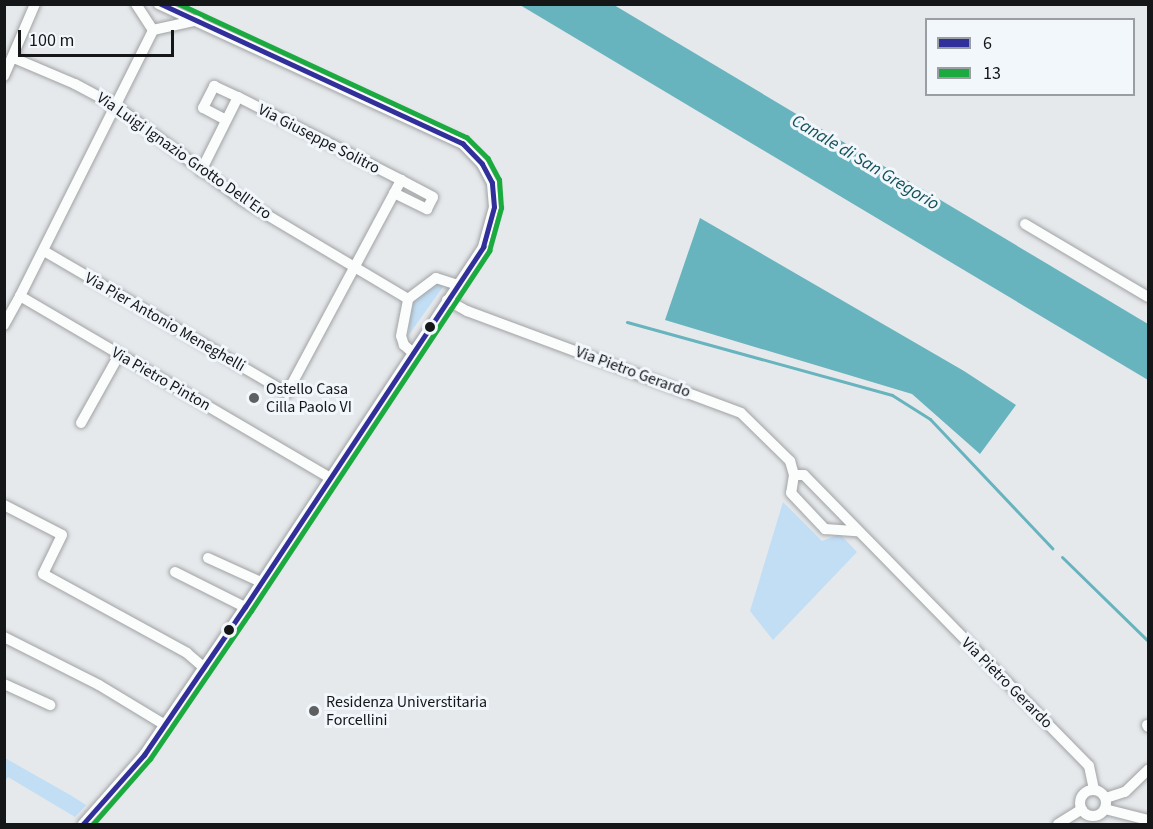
<!DOCTYPE html>
<html>
<head>
<meta charset="utf-8">
<style>
  body { margin:0 }
  #map { position:relative; width:1153px; height:829px; overflow:hidden; background:#e6e9ec; font-family:"Source Sans 3",sans-serif }
  div>[style] { position:absolute }
  .green>* { inset:0; background:#c1def5 }
  .water>* { inset:0; background:#67b4be }
  .stream>* { height:3px; margin:-1.5px; padding:0 1.5px; transform-origin:1.5px; border-radius:1.5px; background:#67b4be }
  .roads { filter:drop-shadow(0 0 2px #a0a2a3) drop-shadow(0 0 2px #a0a2a3) }
  .minor>* { height:10px; margin:-5px; padding:0 5px; transform-origin:5px; border-radius:5px; background:#fbfcfc }
  .minor>.ring { margin:-5px; padding:0; box-sizing:content-box; background:none; border:10px solid #fbfcfc; border-radius:50% }
  .bus-1>* { height:4.5px; margin:-2.25px; padding:0 2.25px; transform-origin:2.25px; border-radius:2.25px; background:#312f9a }
  .bus-2>* { height:4.5px; margin:-2.25px; padding:0 2.25px; transform-origin:2.25px; border-radius:2.25px; background:#1baa40 }
  .dots>* { width:16px; height:16px; translate:-50% -50%; box-sizing:border-box; border:3px solid #f2f7fc; border-radius:50% }
  span { translate:-50% -50%; white-space:nowrap; text-align:center; line-height:1.15; -webkit-text-stroke:6px #f2f7fc; paint-order:stroke }
  .street-label { font-size:16px; color:#151618 }
  .poi-label { font-size:16px; color:#151618 }
  .left { translate:0 -50%; text-align:left }
  .water-label { font-size:18px; color:#135057; font-style:italic }
  .frame { position:absolute; inset:0; border:6px solid #151618; pointer-events:none }
  .legend { position:absolute; left:925px; top:18px; width:210px; height:78px; box-sizing:border-box; background:#f2f7fc; border:2px solid #9a9da1; margin:0; padding:8px 10px; list-style:none; font-size:18px; color:#151618 }
  .legend li { display:flex; align-items:center; gap:12px; height:30px }
  .legend b { width:30px; border:2px solid #9a9da1 }
  .scale { position:absolute; left:18px; top:30px; width:156px; height:27px; box-sizing:border-box; border:3px solid #151618; border-top:0; padding-left:8px; font-size:18px; line-height:21px; white-space:nowrap; color:#151618; -webkit-text-stroke:4px #f2f7fc; paint-order:stroke }
</style>
</head>
<body>
<div id="map">
  <div class="green">
    <div style="clip-path:polygon(439px 282px,445px 284px,408px 336px,412px 301px)"></div>
    <div style="clip-path:polygon(783px 502px,822px 541px,840px 534px,857px 552px,773px 640px,750px 611px)"></div>
    <div style="clip-path:polygon(5px 758px,72px 796px,86px 805px,75px 817px,8px 777px,5px 781px)"></div>
  </div>
  <div class="water">
    <div style="clip-path:polygon(520px 5px,614px 5px,1148px 324px,1148px 380px)"></div>
    <div style="clip-path:polygon(700px 218px,964px 371px,1016px 405px,980px 454px,912px 394px,665px 320px)"></div>
  </div>
  <div class="stream">
    <div style="left:627px;top:322px;width:275px;rotate:15.4deg"></div>
    <div style="left:892px;top:395px;width:45px;rotate:32.3deg"></div>
    <div style="left:930px;top:419px;width:178px;rotate:46.6deg"></div>
    <div style="left:1062px;top:557px;width:120px;rotate:44.3deg"></div>
  </div>
  <div class="roads">
    <div class="minor">
      <div style="left:136px;top:4px;width:31px;rotate:57deg"></div>
      <div style="left:153px;top:30px;width:46px;rotate:-12.5deg"></div>
      <div style="left:16px;top:59px;width:64px;rotate:23deg"></div>
      <div style="left:75px;top:84px;width:47px;rotate:28.2deg"></div>
      <div style="left:116px;top:106px;width:157px;rotate:36.7deg"></div>
      <div style="left:242px;top:200px;width:193px;rotate:30.8deg"></div>
      <div style="left:4px;top:76px;width:78px;rotate:-66.7deg"></div>
      <div style="left:226px;top:120px;width:26px;rotate:-152deg"></div>
      <div style="left:203px;top:108px;width:25px;rotate:-63deg"></div>
      <div style="left:214px;top:86px;width:26px;rotate:25deg"></div>
      <div style="left:394px;top:193px;width:37px;rotate:26deg"></div>
      <div style="left:427px;top:209px;width:13px;rotate:-63deg"></div>
      <div style="left:433px;top:197px;width:36px;rotate:-152deg"></div>
      <div style="left:1025px;top:224px;width:143px;rotate:30.7deg"></div>
      <div style="left:44px;top:251px;width:281px;rotate:30.3deg"></div>
      <div style="left:287px;top:393px;width:242px;rotate:-61.8deg"></div>
      <div style="left:401px;top:180px;width:183px;rotate:-153deg"></div>
      <div style="left:238px;top:97px;width:83px;rotate:116.6deg"></div>
      <div style="left:20px;top:296px;width:297px;rotate:-63.4deg"></div>
      <div style="left:447px;top:300px;width:23px;rotate:29deg"></div>
      <div style="left:467px;top:311px;width:292px;rotate:20.4deg"></div>
      <div style="left:741px;top:413px;width:69px;rotate:44.4deg"></div>
      <div style="left:790px;top:461px;width:15px;rotate:74deg"></div>
      <div style="left:794px;top:475px;width:18px;rotate:99deg"></div>
      <div style="left:791px;top:493px;width:50px;rotate:46.6deg"></div>
      <div style="left:825px;top:529px;width:32px;rotate:4deg"></div>
      <div style="left:4px;top:325px;width:33px;rotate:-61deg"></div>
      <div style="left:20px;top:296px;width:359px;rotate:30.4deg"></div>
      <div style="left:412px;top:352px;width:11px;rotate:-139deg"></div>
      <div style="left:404px;top:345px;width:9px;rotate:-108deg"></div>
      <div style="left:401px;top:336px;width:38px;rotate:-79deg"></div>
      <div style="left:408px;top:299px;width:35px;rotate:-37deg"></div>
      <div style="left:436px;top:278px;width:23px;rotate:18deg"></div>
      <div style="left:81px;top:423px;width:78px;rotate:-60.8deg"></div>
      <div style="left:794px;top:475px;width:10px"></div>
      <div style="left:804px;top:475px;width:407px;rotate:45.6deg"></div>
      <div style="left:1089px;top:766px;width:24px;rotate:78deg"></div>
      <div style="left:4px;top:505px;width:65px;rotate:27.3deg"></div>
      <div style="left:62px;top:535px;width:43px;rotate:116deg"></div>
      <div style="left:43px;top:574px;width:164px;rotate:28.7deg"></div>
      <div style="left:187px;top:653px;width:23px;rotate:41deg"></div>
      <div style="left:208px;top:558px;width:58px;rotate:24.4deg"></div>
      <div style="left:175px;top:572px;width:78px;rotate:26.6deg"></div>
      <div style="left:4px;top:637px;width:106px;rotate:26.8deg"></div>
      <div style="left:99px;top:685px;width:77px;rotate:31.2deg"></div>
      <div style="left:4px;top:684px;width:51px;rotate:24.5deg"></div>
      <div style="left:1147px;top:725px;width:2px;rotate:63deg"></div>
      <div class="ring" style="left:1080px;top:790px;width:16px;height:16px"></div>
      <div style="left:1106px;top:798px;width:20px;rotate:-18deg"></div>
      <div style="left:1125px;top:792px;width:32px;rotate:-44deg"></div>
      <div style="left:1105px;top:809px;width:44px;rotate:14.3deg"></div>
      <div style="left:83px;top:824px;width:92px;rotate:-48.5deg"></div>
      <div style="left:144px;top:755px;width:179px;rotate:-55.7deg"></div>
      <div style="left:245px;top:607px;width:432px;rotate:-56.5deg"></div>
      <div style="left:483px;top:247px;width:41px;rotate:-74.6deg"></div>
      <div style="left:494px;top:207px;width:24px;rotate:-95deg"></div>
      <div style="left:492px;top:183px;width:21px;rotate:-118deg"></div>
      <div style="left:482px;top:164px;width:28px;rotate:-134deg"></div>
      <div style="left:463px;top:144px;width:335px;rotate:-155.3deg"></div>
      <div style="left:1058px;top:824px;width:28px;rotate:-32deg"></div>
    </div>
  </div>
  <div class="bus-1">
    <div style="left:83px;top:824px;width:92px;rotate:-48.5deg"></div>
    <div style="left:144px;top:755px;width:179px;rotate:-55.7deg"></div>
    <div style="left:245px;top:607px;width:432px;rotate:-56.5deg"></div>
    <div style="left:483px;top:247px;width:41px;rotate:-74.6deg"></div>
    <div style="left:494px;top:207px;width:24px;rotate:-95deg"></div>
    <div style="left:492px;top:183px;width:21px;rotate:-118deg"></div>
    <div style="left:482px;top:164px;width:28px;rotate:-134deg"></div>
    <div style="left:463px;top:144px;width:334px;rotate:-155.2deg"></div>
  </div>
  <div class="bus-2">
    <div style="left:93px;top:824px;width:86px;rotate:-48.8deg"></div>
    <div style="left:150px;top:759px;width:179px;rotate:-55.7deg"></div>
    <div style="left:251px;top:611px;width:432px;rotate:-56.5deg"></div>
    <div style="left:489px;top:251px;width:45px;rotate:-74.4deg"></div>
    <div style="left:501px;top:208px;width:28px;rotate:-94deg"></div>
    <div style="left:499px;top:180px;width:24px;rotate:-118deg"></div>
    <div style="left:488px;top:159px;width:30px;rotate:-135deg"></div>
    <div style="left:467px;top:138px;width:319px;rotate:-155.1deg"></div>
  </div>
  <div class="dots">
    <div style="left:430px;top:327px;background:#151618"></div>
    <div style="left:254px;top:398px;background:#5e6062"></div>
    <div style="left:229px;top:630px;background:#151618"></div>
    <div style="left:314px;top:711px;background:#5e6062"></div>
  </div>
  <div class="street-label">
    <span style="left:319px;top:139px;rotate:27deg">Via Giuseppe Solitro</span>
    <span style="left:184px;top:156px;rotate:35deg">Via Luigi Ignazio Grotto Dell'Ero</span>
    <span style="left:165px;top:322px;rotate:30deg">Via Pier Antonio Meneghelli</span>
    <span style="left:633px;top:372px;rotate:20deg">Via Pietro Gerardo</span>
    <span style="left:161px;top:379px;rotate:30deg">Via Pietro Pinton</span>
    <span style="left:1007px;top:683px;rotate:45deg">Via Pietro Gerardo</span>
  </div>
  <div class="poi-label">
    <span class="left" style="left:266px;top:398px">Ostello Casa<br>Cilla Paolo VI</span>
    <span class="left" style="left:326px;top:711px">Residenza Universtitaria<br>Forcellini</span>
  </div>
  <div class="water-label">
    <span style="left:865px;top:163px;rotate:31deg">Canale di San Gregorio</span>
  </div>
  <div class="frame"></div>
  <ul class="legend">
  <li><b style="height:8px;background:#312f9a"></b>6</li>
  <li><b style="height:8px;background:#1baa40"></b>13</li>
  </ul>
  <div class="scale">100 m</div>
</div>
</body>
</html>
